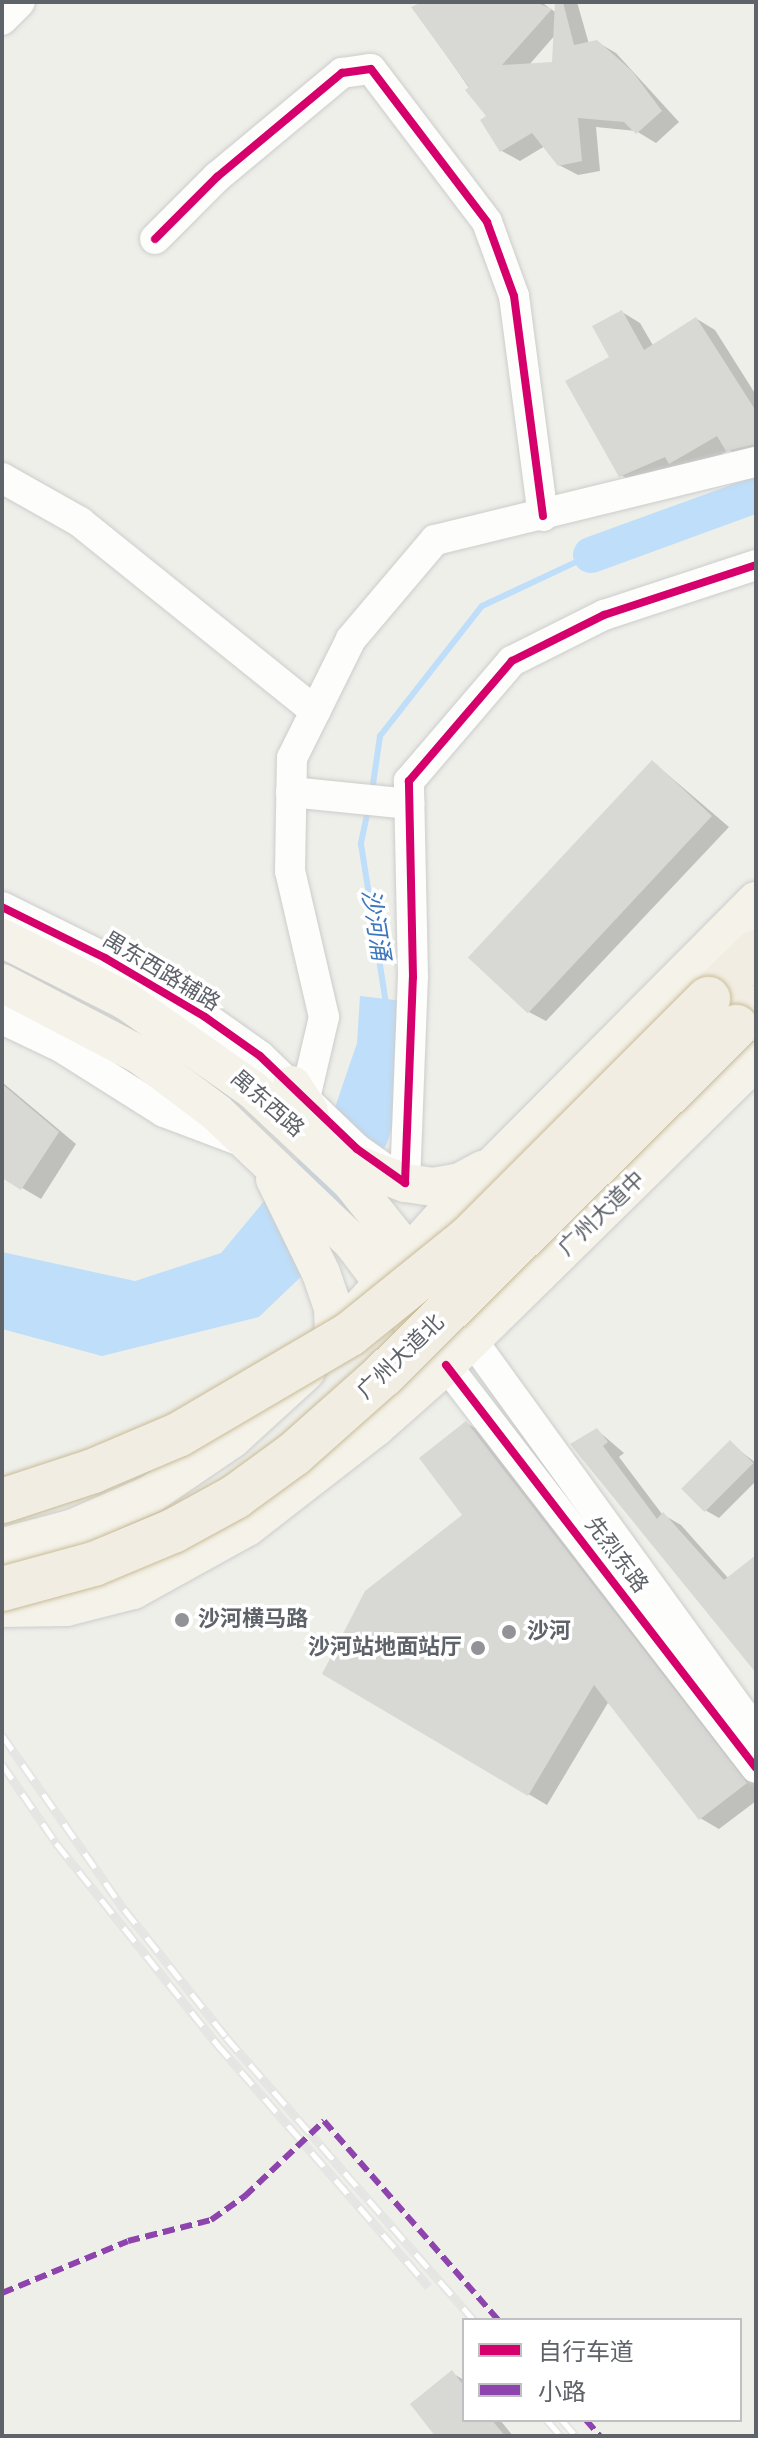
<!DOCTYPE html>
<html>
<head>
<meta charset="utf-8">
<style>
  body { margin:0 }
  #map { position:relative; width:758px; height:2438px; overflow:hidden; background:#efefea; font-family:"Alegreya Sans","Noto Sans SC",sans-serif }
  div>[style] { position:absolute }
  .water>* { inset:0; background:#bfdef9 }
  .shadow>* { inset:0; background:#0003 }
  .stream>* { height:6px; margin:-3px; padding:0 3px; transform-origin:3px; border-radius:3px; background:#bfdef9 }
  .river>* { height:36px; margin:-18px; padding:0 18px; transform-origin:18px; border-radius:18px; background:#bfdef9 }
  .building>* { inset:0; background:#d8d8d5; transform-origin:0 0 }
  .roads { filter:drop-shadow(0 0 2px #cccdcc) drop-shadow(0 0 2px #cccdcc) }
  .minor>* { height:30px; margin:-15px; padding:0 15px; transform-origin:15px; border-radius:15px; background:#fdfdfc }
  .major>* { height:38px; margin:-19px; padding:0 19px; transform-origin:19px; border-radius:19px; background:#f4f2e9 }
  .highway>* { height:44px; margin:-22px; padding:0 22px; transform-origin:22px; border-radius:22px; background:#f1ede2 }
  .rail>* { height:9px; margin-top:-4.5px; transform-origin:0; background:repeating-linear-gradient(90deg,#fff 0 18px,#e5e5e4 0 36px); box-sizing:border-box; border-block:2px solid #e5e5e4 }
  .bridges { filter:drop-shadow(0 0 2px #c8bb96) drop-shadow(0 0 2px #c8bb96) }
  .highway-bridge>* { height:44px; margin:-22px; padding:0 22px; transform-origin:22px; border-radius:22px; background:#f1ede2 }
  .quiet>* { height:6px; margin-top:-3px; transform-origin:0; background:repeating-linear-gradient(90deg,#8e44ad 0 12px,transparent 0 18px) }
  .cycleway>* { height:8px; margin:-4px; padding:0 4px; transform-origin:4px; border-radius:4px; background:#d6006c }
  .dots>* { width:22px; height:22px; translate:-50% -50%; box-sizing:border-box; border:4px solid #fff; border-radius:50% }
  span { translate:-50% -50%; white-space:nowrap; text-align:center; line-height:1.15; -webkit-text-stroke:7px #fff; paint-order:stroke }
  .street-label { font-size:22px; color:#5e6269 }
  .poi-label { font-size:22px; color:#5e6269; font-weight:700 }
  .left { translate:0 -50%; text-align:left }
  .right { translate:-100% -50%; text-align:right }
  .water-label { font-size:24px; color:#3c76bb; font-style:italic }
  .frame { position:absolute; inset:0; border:4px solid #5e6269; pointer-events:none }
  .legend { position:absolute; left:462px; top:2318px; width:280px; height:104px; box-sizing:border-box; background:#fff; border:2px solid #bfc0c3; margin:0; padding:10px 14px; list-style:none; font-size:24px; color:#5e6269 }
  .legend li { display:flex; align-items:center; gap:16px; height:40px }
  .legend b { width:40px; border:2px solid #bfc0c3 }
</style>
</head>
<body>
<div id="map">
  <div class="water">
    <div style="clip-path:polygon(360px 996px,403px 1001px,399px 1104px,387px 1143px,348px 1217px,309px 1269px,259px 1317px,102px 1356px,2px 1329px,2px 1252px,135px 1281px,221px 1253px,330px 1122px,357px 1043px)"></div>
  </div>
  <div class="shadow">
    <div style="clip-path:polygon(evenodd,428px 2px,541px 2px,558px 14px,559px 2px,577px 2px,589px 44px,597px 42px,616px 53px,679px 122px,656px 143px,636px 131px,596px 127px,600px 171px,578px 175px,559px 165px,545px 146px,520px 161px,502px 151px,483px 120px,489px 117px,414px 8px,428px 2px,556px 34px,554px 63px,529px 65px,556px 34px)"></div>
    <div style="clip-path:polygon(622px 312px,640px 323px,654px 347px,697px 319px,715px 330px,756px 395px,756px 459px,747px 460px,729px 450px,689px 473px,640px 486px,621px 475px,612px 358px)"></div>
    <div style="clip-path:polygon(653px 762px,729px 827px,546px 1021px,527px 1011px)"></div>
    <div style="clip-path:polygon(2px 1082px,76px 1144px,41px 1199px,2px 1176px)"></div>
    <div style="clip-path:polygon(466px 1423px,485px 1434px,756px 1783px,756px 1801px,719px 1829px,700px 1818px,609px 1701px,547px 1805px,324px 1673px,464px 1516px)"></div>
    <div style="clip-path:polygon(597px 1430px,624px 1453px,619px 1457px,662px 1514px,681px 1525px,729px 1579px,756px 1558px,756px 1667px,573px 1445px)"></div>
    <div style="clip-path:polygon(730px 1443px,756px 1463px,756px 1481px,719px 1518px,705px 1510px)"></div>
    <div style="clip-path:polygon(452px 2373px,464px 2380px,464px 2420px,500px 2420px,513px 2436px,438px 2436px)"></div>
  </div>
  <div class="stream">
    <div style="left:372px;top:791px;width:56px;rotate:-81.7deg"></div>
    <div style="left:380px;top:736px;width:165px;rotate:-51.9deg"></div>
    <div style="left:482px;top:606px;width:120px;rotate:-25.1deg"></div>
    <div style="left:368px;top:810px;width:35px;rotate:102deg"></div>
    <div style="left:361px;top:844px;width:162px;rotate:81.1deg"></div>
  </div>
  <div class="river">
    <div style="left:591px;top:555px;width:176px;rotate:-20deg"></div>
  </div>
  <div class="building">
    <div style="clip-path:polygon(422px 2px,535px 2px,552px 9px,502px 65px,552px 62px,555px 2px,563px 2px,574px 45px,597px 40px,632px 71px,662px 111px,636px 134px,624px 122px,578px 118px,582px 161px,558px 166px,532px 133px,500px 152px,480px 120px,486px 116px,465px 90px,469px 87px,411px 7px)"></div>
    <div style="clip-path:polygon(622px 310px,644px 350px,696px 317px,756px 411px,756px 444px,726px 451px,717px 436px,669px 464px,665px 457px,619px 477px,565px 381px,609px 357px,592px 326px)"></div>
    <div style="left:652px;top:760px;width:82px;height:270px;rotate:43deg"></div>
    <div style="clip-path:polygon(2px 1084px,59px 1132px,21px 1190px,2px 1178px)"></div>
    <div style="clip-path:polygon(466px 1421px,747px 1783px,699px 1820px,594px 1685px,528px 1796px,322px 1674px,365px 1591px,462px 1515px,419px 1458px)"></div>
    <div style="clip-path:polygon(597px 1428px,608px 1442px,603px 1446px,657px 1519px,663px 1512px,724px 1580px,756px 1555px,756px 1673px,570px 1444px)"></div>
    <div style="left:730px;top:1440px;width:33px;height:69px;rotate:45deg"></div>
    <div style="clip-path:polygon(452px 2370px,464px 2386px,464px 2420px,492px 2420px,505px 2436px,435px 2436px,410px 2404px)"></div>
  </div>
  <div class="roads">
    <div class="minor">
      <div style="left:2px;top:20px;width:25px;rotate:-45deg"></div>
      <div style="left:155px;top:239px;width:88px;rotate:-45deg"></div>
      <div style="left:217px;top:177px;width:163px;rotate:-39.8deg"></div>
      <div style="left:342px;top:73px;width:29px;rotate:-8deg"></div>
      <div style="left:371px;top:69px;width:192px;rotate:52.8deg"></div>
      <div style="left:487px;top:222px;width:79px;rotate:70deg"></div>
      <div style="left:514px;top:296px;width:222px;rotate:82.5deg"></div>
      <div style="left:2px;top:478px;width:90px;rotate:29.4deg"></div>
      <div style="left:80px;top:522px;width:302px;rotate:38.8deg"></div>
      <div style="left:291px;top:792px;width:119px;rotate:5.8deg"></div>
      <div style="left:2px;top:907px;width:115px;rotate:26.3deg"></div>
      <div style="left:105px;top:958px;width:116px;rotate:30.5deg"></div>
      <div style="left:205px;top:1017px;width:67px;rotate:35.3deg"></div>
      <div style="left:260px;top:1056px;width:134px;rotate:43.8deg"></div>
      <div style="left:357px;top:1149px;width:59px;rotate:35.3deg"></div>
      <div style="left:405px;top:1183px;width:206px;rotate:-87.8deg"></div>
      <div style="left:413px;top:977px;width:196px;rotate:-91.2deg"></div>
      <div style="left:409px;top:781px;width:158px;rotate:-49.4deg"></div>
      <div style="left:512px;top:661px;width:103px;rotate:-26.6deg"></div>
      <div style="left:604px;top:615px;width:160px;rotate:-18.2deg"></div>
      <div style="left:2px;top:1019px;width:65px;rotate:25.4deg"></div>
      <div style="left:61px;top:1047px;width:122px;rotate:32.3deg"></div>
      <div style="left:164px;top:1112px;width:82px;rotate:20.6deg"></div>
      <div style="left:305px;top:1098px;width:83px;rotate:-76.8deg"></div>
      <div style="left:324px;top:1017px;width:150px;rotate:-103.1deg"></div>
      <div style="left:290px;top:871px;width:113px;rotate:-89deg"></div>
      <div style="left:292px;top:758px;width:133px;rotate:-63.6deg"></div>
      <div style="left:351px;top:639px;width:130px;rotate:-49.7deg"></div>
      <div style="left:435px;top:540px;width:330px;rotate:-13.7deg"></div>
      <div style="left:472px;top:1340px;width:484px;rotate:54.1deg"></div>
      <div style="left:446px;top:1365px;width:508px;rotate:52.43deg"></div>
    </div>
    <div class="major">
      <div style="left:2px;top:938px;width:138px;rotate:26.8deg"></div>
      <div style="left:125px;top:1000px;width:156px;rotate:35.1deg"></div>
      <div style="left:253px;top:1090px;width:134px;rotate:43.2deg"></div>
      <div style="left:351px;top:1182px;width:117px;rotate:51.3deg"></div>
      <div style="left:2px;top:983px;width:156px;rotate:27.6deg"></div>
      <div style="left:140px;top:1055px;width:95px;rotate:36.9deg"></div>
      <div style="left:216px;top:1112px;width:190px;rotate:43.7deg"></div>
      <div style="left:353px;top:1243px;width:146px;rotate:53.1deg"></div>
      <div style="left:292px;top:1085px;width:30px;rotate:57deg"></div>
      <div style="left:308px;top:1110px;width:32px;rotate:74deg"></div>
      <div style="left:334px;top:1156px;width:76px;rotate:20.8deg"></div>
      <div style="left:405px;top:1183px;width:28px;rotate:8deg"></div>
      <div style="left:433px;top:1187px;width:27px;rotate:-10deg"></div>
      <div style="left:460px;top:1182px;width:27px;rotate:-28deg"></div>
      <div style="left:275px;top:1179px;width:105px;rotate:63.9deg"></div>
      <div style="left:321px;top:1273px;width:37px;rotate:71deg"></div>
      <div style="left:333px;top:1308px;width:31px;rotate:88deg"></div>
      <div style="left:357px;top:1312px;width:133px;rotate:-48deg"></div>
      <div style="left:446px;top:1213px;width:440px;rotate:-45.2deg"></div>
      <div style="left:2px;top:1547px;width:74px;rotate:-14.8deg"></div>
      <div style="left:74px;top:1528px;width:84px;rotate:-23.8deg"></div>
      <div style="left:151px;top:1494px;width:99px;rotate:-34.3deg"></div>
      <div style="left:233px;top:1438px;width:99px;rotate:-42.5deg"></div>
      <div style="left:2px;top:1608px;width:64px;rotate:-0.9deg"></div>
      <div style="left:66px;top:1607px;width:69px;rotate:-14.2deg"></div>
      <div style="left:133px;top:1590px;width:130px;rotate:-28.9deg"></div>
      <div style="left:247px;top:1527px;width:163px;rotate:-37.8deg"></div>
      <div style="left:376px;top:1427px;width:94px;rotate:-41.5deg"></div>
      <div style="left:446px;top:1365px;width:435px;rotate:-44.5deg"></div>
    </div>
    <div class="highway">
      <div style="left:708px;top:999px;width:67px;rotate:-44.4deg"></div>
      <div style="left:736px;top:1027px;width:28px;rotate:-44deg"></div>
    </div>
  </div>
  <div class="rail">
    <div style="left:2px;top:1735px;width:213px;rotate:55deg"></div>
    <div style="left:124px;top:1909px;width:164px;rotate:51.4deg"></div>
    <div style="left:226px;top:2037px;width:376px;rotate:48.8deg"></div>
    <div style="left:2px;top:1764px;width:96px;rotate:55.6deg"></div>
    <div style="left:56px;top:1843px;width:258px;rotate:51.3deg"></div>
    <div style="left:217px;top:2044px;width:322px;rotate:48.9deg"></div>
    <div style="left:547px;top:2420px;width:21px;rotate:49deg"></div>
    <div style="left:562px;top:2420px;width:21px;rotate:49deg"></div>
  </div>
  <div class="bridges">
    <div class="highway-bridge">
      <div style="left:2px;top:1501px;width:96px;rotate:-18.2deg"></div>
      <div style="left:93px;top:1471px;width:92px;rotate:-23deg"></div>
      <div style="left:178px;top:1435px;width:199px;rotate:-30.4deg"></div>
      <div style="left:350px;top:1334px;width:154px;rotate:-38.9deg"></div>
      <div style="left:470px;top:1237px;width:337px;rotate:-45deg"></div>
      <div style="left:2px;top:1589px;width:95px;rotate:-15.2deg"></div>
      <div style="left:94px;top:1564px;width:86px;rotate:-22.7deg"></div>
      <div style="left:173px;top:1531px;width:71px;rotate:-28.7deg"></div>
      <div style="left:235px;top:1497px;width:73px;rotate:-36.1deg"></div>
      <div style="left:294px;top:1454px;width:119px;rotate:-41.6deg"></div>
      <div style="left:383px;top:1375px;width:496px;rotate:-44.6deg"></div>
    </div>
  </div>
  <div class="quiet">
    <div style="left:2px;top:2293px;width:136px;rotate:-22.4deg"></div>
    <div style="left:128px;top:2241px;width:86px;rotate:-14.2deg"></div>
    <div style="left:211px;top:2220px;width:42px;rotate:-35.2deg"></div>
    <div style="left:245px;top:2196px;width:109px;rotate:-43.5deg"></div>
    <div style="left:324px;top:2121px;width:264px;rotate:48.8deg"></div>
    <div style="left:586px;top:2420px;width:21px;rotate:49deg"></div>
  </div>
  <div class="cycleway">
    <div style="left:155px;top:239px;width:88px;rotate:-45deg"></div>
    <div style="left:217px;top:177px;width:163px;rotate:-39.8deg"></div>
    <div style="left:342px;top:73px;width:29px;rotate:-8deg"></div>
    <div style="left:371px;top:69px;width:192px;rotate:52.8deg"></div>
    <div style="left:487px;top:222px;width:79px;rotate:70deg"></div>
    <div style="left:514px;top:296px;width:222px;rotate:82.5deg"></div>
    <div style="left:2px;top:907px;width:115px;rotate:26.3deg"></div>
    <div style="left:105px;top:958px;width:116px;rotate:30.5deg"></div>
    <div style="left:205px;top:1017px;width:67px;rotate:35.3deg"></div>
    <div style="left:260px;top:1056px;width:134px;rotate:43.8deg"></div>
    <div style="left:357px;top:1149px;width:59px;rotate:35.3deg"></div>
    <div style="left:405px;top:1183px;width:206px;rotate:-87.8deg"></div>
    <div style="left:413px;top:977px;width:196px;rotate:-91.2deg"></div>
    <div style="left:409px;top:781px;width:158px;rotate:-49.4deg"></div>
    <div style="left:512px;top:661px;width:103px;rotate:-26.6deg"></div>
    <div style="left:604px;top:615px;width:160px;rotate:-18.2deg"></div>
    <div style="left:446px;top:1365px;width:508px;rotate:52.43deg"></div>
  </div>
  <div class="dots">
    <div style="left:182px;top:1620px;background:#919396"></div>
    <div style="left:509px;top:1632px;background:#919396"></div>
    <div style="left:478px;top:1648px;background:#919396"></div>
  </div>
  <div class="street-label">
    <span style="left:161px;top:972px;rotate:31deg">禺东西路辅路</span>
    <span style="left:267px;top:1104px;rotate:41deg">禺东西路</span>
    <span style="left:602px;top:1214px;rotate:-44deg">广州大道中</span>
    <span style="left:401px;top:1357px;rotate:-44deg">广州大道北</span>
    <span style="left:616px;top:1555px;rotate:53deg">先烈东路</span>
  </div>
  <div class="poi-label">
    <span class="left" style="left:198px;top:1620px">沙河横马路</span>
    <span class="left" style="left:527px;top:1632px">沙河</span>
    <span class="right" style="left:462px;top:1648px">沙河站地面站厅</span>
  </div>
  <div class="water-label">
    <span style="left:374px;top:925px;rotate:81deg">沙河涌</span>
  </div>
  <div class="frame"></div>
  <ul class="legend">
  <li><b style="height:10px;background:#d6006c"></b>自行车道</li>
  <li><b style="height:10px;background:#8e44ad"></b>小路</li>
  </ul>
</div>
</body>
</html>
